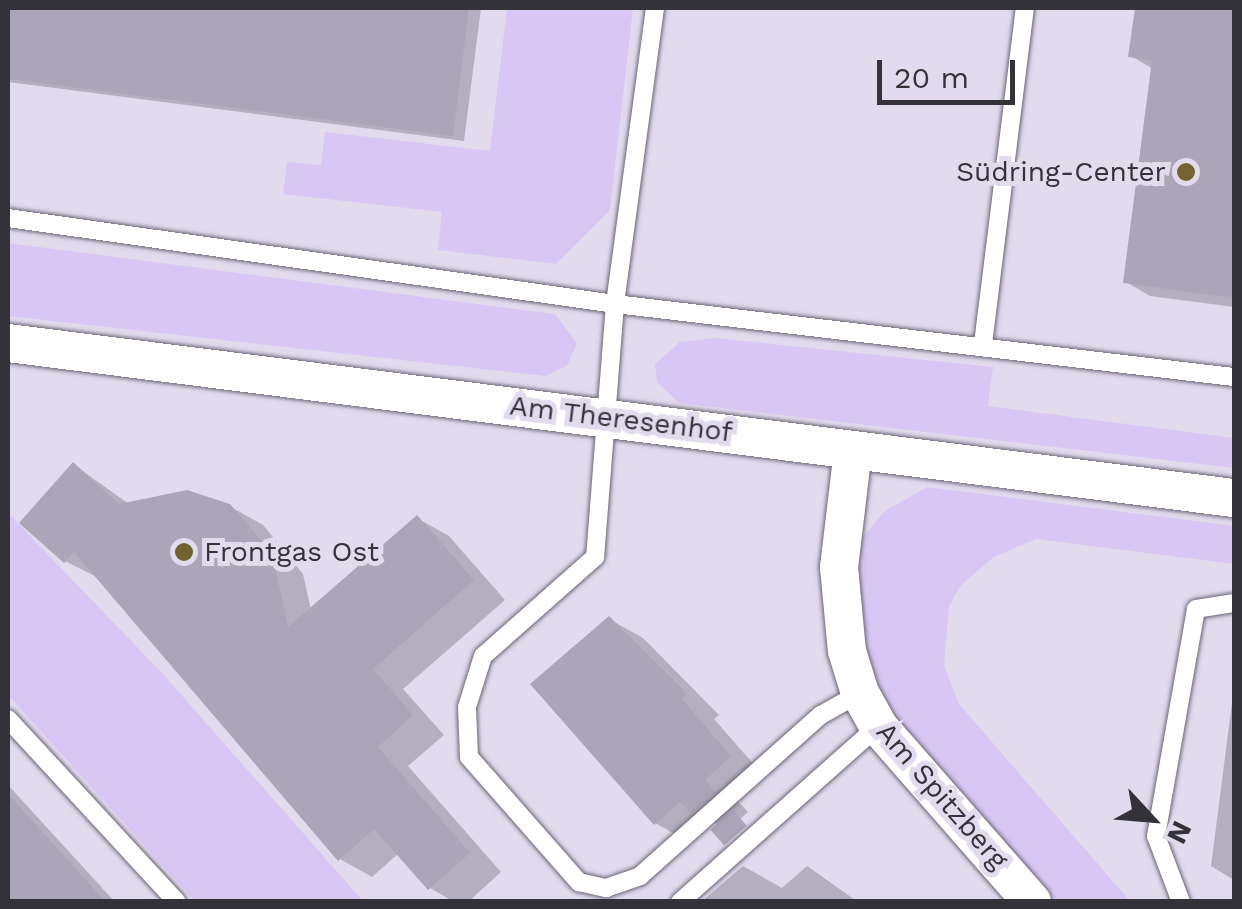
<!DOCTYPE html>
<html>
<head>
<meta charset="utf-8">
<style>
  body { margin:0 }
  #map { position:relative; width:1242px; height:909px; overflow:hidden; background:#e2dbee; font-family:"Work Sans",sans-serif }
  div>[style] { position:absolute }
  .green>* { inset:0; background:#d8c7f4 }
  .shadow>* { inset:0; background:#0003 }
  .building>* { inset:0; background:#aba5b7; transform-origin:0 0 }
  .roads { filter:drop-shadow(0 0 2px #6b6575) drop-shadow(0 0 2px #6b6575) }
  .service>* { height:18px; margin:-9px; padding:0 9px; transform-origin:9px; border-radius:9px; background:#fff }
  .minor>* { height:38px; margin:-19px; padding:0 19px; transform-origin:19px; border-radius:19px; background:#fff }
  .dots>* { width:28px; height:28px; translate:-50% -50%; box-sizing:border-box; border:5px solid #e2dbee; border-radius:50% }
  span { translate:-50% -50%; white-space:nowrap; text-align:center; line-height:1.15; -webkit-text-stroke:10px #e2dbee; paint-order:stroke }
  .poi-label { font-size:28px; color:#343239 }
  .right { translate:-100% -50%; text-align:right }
  .left { translate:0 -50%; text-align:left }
  .street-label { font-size:28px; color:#343239 }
  .frame { position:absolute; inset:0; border:10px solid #343239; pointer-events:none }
  .north { position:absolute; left:1102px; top:769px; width:100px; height:100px; -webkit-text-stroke:8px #e2dbee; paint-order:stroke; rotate:116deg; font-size:28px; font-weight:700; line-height:40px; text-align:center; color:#343239 }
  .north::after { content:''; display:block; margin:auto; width:35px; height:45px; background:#343239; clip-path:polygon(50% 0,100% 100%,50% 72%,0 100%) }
  .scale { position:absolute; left:877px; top:60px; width:138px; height:45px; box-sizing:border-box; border:5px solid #343239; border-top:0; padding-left:12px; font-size:30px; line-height:35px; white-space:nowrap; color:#343239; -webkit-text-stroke:8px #e2dbee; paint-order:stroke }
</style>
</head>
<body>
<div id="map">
  <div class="green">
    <div style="clip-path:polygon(507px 8px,633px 8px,610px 210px,556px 264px,438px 250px,442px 212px,283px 194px,287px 162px,321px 165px,325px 132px,490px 151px)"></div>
    <div style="clip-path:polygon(8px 243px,555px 314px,577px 343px,567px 366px,545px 376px,8px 316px)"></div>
    <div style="clip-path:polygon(715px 338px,993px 367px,988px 406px,1234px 438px,1234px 468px,679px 403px,657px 382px,655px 364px,680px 342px)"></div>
    <div style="clip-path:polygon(927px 487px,1234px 526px,1234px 564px,1036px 539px,994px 557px,960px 586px,949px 607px,944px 665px,959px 704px,1130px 901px,1056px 901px,886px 706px,865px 661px,857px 563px,862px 538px,885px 511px)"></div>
    <div style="clip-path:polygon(8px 513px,162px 673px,363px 901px,195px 901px,8px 695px)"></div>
  </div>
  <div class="shadow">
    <div style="clip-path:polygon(8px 8px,481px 8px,464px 141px,8px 82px)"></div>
    <div style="clip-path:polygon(1137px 8px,1234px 8px,1234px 307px,1150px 296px,1126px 282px,1153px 69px,1131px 56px)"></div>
    <div style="clip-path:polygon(74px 465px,129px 504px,229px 506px,263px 525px,303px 574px,311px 610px,417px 518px,449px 536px,505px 600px,403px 689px,444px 735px,408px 766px,501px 872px,468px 902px,454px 902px,430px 888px,399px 853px,372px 877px,340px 859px,99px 578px,65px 561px)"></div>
    <div style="clip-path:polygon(609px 619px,643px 638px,719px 715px,714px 719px,764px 776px,737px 800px,748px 812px,728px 830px,713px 822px,689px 842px,655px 823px)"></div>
    <div style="clip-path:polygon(1234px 687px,1234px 880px,1211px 866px)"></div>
    <div style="clip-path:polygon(8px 785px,115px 902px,8px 902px)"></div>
    <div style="clip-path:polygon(743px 866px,782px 888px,807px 866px,858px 902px,701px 902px)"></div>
  </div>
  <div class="building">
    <div style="clip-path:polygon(8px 8px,469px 8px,453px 136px,8px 79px)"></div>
    <div style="clip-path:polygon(1135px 8px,1234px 8px,1234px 298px,1123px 283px,1152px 60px,1128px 57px)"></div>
    <div style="clip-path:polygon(73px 462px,119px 504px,187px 490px,230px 504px,272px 553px,288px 627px,417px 515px,474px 580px,373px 669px,413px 715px,378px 747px,470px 853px,428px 890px,374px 829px,338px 861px,74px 552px,64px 563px,19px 523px)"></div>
    <div style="clip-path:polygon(609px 616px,687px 694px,682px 699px,731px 756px,705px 780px,716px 792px,692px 813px,680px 802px,654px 825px,530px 684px)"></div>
    <div style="clip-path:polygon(8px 794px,106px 902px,8px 902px)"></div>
    <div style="left:733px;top:810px;width:21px;height:30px;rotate:49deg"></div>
  </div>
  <div class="roads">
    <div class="service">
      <div style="left:655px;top:8px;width:299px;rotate:97.7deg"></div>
      <div style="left:615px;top:304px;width:254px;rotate:94.5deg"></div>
      <div style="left:595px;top:557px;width:149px;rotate:138.5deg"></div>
      <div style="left:483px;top:656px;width:53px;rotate:107.4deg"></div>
      <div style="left:467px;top:707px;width:50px;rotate:87.7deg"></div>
      <div style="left:469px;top:757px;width:167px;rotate:48.7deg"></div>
      <div style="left:579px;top:882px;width:28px;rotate:13deg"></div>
      <div style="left:606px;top:888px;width:36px;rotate:-19deg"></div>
      <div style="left:640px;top:876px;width:242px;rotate:-41.7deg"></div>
      <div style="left:821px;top:715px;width:45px;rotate:-29.4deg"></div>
      <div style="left:8px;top:218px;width:613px;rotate:8.06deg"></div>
      <div style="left:615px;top:304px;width:623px;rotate:6.73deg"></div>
      <div style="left:983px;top:344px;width:339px;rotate:-82.9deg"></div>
      <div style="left:8px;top:719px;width:249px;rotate:47.3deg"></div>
      <div style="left:680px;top:902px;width:265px;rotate:-41.6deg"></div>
      <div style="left:1181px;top:902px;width:71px;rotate:-110.7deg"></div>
      <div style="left:1156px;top:836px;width:230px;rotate:-80deg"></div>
      <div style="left:1196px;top:609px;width:38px;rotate:-9deg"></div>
    </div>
    <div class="minor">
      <div style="left:8px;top:343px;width:1236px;rotate:7.21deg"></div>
      <div style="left:853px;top:450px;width:118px;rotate:96.8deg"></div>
      <div style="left:839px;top:567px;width:84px;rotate:84.6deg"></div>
      <div style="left:847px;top:651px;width:44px;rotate:72.8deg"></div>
      <div style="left:860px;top:693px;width:38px;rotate:61deg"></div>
      <div style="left:878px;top:726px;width:234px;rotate:48.8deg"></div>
    </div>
  </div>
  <div class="dots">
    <div style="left:1186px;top:172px;background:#726330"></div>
    <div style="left:184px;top:552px;background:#726330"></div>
  </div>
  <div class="poi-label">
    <span class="right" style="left:1166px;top:172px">Südring-Center</span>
    <span class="left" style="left:204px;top:552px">Frontgas Ost</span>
  </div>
  <div class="street-label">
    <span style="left:621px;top:419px;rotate:7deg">Am Theresenhof</span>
    <span style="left:942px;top:796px;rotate:49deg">Am Spitzberg</span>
  </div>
  <div class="frame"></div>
  <div class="north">N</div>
  <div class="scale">20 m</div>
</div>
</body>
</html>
